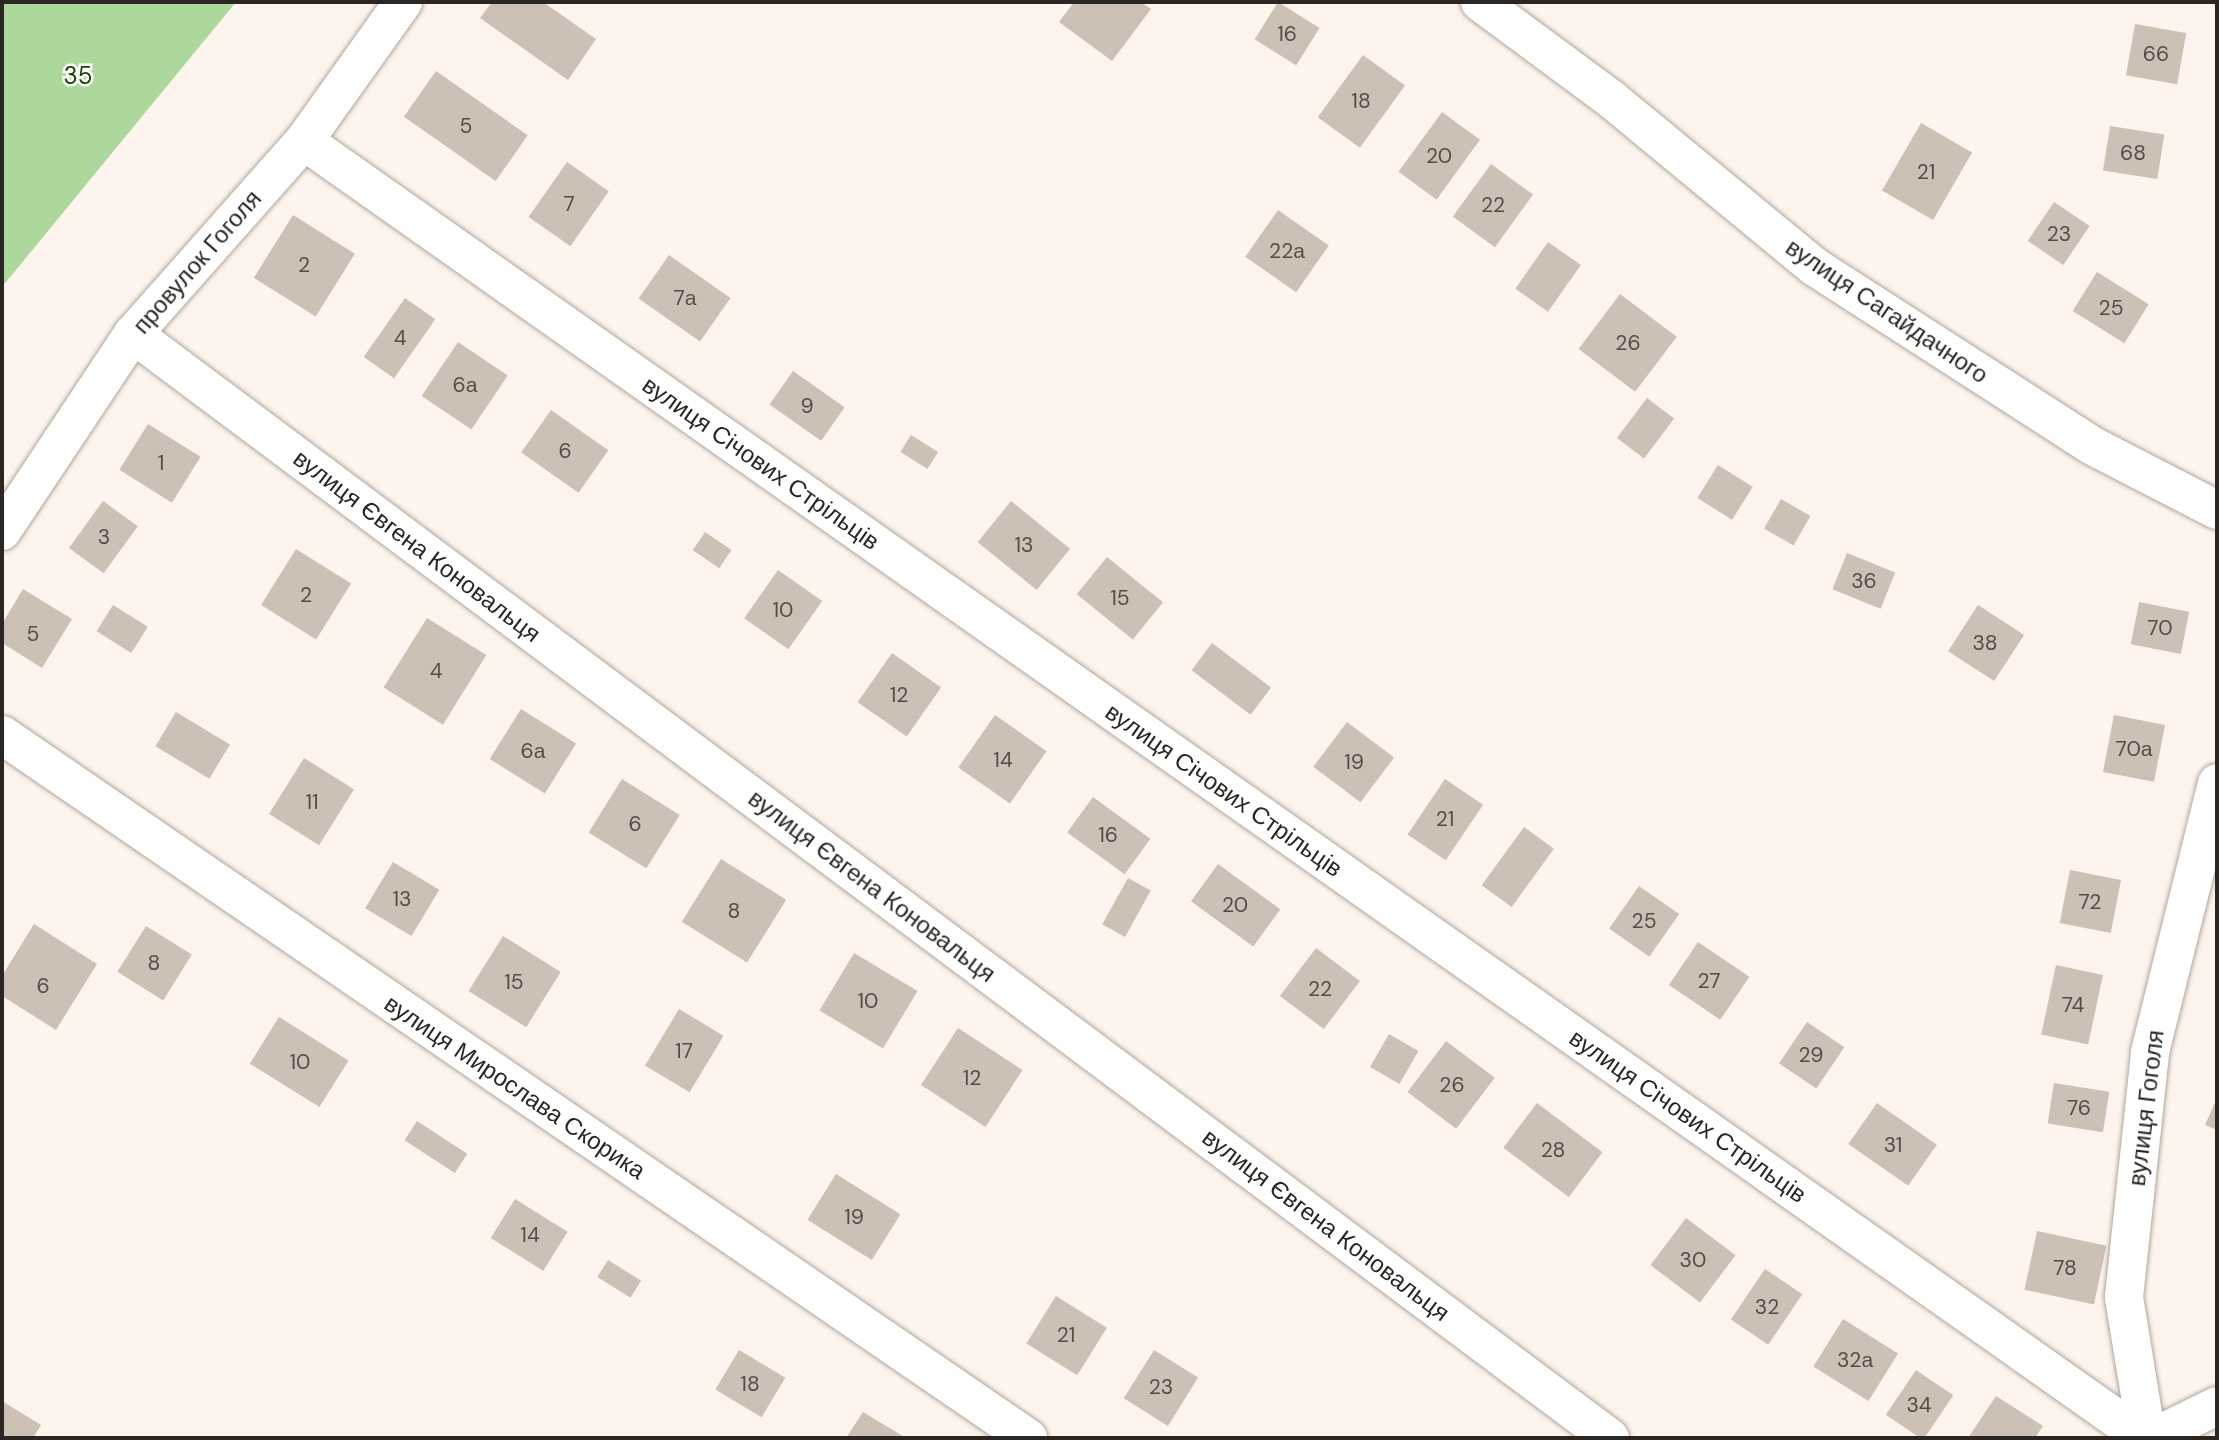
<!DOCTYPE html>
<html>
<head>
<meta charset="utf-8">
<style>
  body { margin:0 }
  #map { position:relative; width:2219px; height:1440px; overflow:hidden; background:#fdf5ed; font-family:"DM Sans",sans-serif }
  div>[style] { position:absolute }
  .green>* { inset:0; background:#add89b }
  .building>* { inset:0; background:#cdc0b4; transform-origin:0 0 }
  .roads { filter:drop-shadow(0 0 2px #b3a69a) drop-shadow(0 0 2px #b3a69a) }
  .minor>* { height:38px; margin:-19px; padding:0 19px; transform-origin:19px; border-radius:19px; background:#fff }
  span { translate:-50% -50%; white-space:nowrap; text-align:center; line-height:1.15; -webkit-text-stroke:5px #fff; paint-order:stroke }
  .number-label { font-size:21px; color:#544c46 }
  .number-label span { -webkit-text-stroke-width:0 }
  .park-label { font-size:24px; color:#1c4302 }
  .street-label { font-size:24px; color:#2b2621 }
  .frame { position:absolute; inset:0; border:4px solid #2b2621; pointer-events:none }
</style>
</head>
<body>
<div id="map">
  <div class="green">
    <div style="clip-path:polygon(2px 2px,236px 2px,2px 287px)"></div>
  </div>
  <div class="building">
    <div style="clip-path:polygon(492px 2px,543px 2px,596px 39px,568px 80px,480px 18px)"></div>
    <div style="clip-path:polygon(1074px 2px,1141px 2px,1151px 9px,1112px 61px,1059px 22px)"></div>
    <div style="left:1278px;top:2px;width:49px;height:44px;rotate:32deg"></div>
    <div style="left:2135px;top:24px;width:52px;height:52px;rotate:10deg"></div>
    <div style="left:1363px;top:55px;width:52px;height:77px;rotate:36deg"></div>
    <div style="left:436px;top:71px;width:112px;height:56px;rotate:35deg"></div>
    <div style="left:1442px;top:112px;width:47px;height:74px;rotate:36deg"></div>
    <div style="left:1921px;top:123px;width:59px;height:78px;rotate:30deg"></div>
    <div style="left:2110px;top:126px;width:55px;height:45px;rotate:9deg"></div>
    <div style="left:567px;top:162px;width:51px;height:67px;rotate:35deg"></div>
    <div style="left:1491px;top:164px;width:52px;height:65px;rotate:36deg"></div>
    <div style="left:2054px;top:202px;width:43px;height:47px;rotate:34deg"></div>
    <div style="left:1278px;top:210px;width:62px;height:57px;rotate:35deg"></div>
    <div style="left:293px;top:215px;width:73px;height:74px;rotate:32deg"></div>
    <div style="left:1548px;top:242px;width:40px;height:57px;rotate:35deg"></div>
    <div style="left:669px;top:255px;width:75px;height:53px;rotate:35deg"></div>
    <div style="left:2097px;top:272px;width:61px;height:46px;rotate:32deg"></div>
    <div style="left:1620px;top:294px;width:71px;height:69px;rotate:37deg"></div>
    <div style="left:405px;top:298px;width:37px;height:72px;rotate:35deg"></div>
    <div style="left:458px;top:342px;width:60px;height:65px;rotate:34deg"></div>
    <div style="left:793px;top:371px;width:63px;height:41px;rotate:35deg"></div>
    <div style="left:1647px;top:398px;width:34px;height:50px;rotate:37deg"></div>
    <div style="left:551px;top:410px;width:70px;height:52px;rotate:35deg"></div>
    <div style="left:148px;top:424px;width:62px;height:54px;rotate:32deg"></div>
    <div style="left:911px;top:435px;width:32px;height:20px;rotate:32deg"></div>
    <div style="left:1718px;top:465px;width:41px;height:39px;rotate:32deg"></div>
    <div style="left:1781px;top:499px;width:34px;height:34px;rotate:30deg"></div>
    <div style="left:103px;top:501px;width:43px;height:58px;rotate:36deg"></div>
    <div style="left:1011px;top:501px;width:76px;height:53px;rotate:39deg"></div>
    <div style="left:705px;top:532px;width:32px;height:22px;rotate:34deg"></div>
    <div style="left:296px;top:549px;width:65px;height:66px;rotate:32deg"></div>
    <div style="left:1847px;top:553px;width:52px;height:39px;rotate:22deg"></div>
    <div style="left:1107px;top:557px;width:72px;height:48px;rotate:39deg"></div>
    <div style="left:778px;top:570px;width:54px;height:59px;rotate:35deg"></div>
    <div style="clip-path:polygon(23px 589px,72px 619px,42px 668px,2px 643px,2px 624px)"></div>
    <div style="left:2139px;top:602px;width:51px;height:43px;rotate:11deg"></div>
    <div style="left:113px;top:605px;width:41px;height:31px;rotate:32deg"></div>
    <div style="left:1978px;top:605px;width:55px;height:55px;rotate:33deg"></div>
    <div style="left:427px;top:618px;width:70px;height:82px;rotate:32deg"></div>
    <div style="left:1212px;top:643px;width:74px;height:34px;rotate:37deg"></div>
    <div style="left:892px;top:653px;width:60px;height:60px;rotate:35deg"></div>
    <div style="left:521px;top:709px;width:65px;height:59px;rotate:32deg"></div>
    <div style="left:176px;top:712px;width:63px;height:40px;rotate:31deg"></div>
    <div style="left:995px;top:715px;width:63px;height:64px;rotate:35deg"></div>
    <div style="left:2114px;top:715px;width:52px;height:58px;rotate:11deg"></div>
    <div style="left:1347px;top:722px;width:59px;height:56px;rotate:37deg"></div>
    <div style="left:304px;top:758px;width:59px;height:66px;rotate:32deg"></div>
    <div style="left:622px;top:779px;width:68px;height:63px;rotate:32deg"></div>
    <div style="left:1445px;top:779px;width:46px;height:67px;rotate:34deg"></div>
    <div style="left:1093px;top:797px;width:71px;height:44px;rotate:36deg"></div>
    <div style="left:1524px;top:827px;width:37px;height:72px;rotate:36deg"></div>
    <div style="left:721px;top:859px;width:77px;height:74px;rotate:32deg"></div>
    <div style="left:393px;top:862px;width:54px;height:54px;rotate:31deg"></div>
    <div style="left:1218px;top:864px;width:77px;height:46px;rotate:36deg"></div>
    <div style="left:2070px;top:870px;width:52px;height:54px;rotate:11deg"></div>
    <div style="left:1128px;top:878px;width:26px;height:53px;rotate:29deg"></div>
    <div style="left:1639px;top:886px;width:49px;height:52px;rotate:35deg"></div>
    <div style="clip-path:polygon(34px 924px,97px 964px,56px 1030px,2px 996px,2px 976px)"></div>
    <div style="left:146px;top:926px;width:54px;height:54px;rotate:32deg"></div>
    <div style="left:503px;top:936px;width:68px;height:65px;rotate:32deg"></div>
    <div style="left:1698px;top:942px;width:62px;height:52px;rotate:34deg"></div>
    <div style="left:1316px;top:948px;width:55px;height:60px;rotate:37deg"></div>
    <div style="left:854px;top:953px;width:74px;height:67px;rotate:31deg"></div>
    <div style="left:2056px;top:965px;width:48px;height:71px;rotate:12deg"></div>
    <div style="left:679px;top:1009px;width:52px;height:66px;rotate:31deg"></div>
    <div style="left:279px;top:1017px;width:82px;height:55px;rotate:32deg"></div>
    <div style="left:1807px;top:1022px;width:45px;height:50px;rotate:34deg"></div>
    <div style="left:958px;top:1028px;width:77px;height:68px;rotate:33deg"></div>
    <div style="left:1389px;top:1034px;width:34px;height:38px;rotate:30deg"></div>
    <div style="left:1446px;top:1041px;width:61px;height:64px;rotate:37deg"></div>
    <div style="left:2054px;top:1083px;width:56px;height:41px;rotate:9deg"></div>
    <div style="clip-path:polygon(2217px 1098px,2217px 1130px,2205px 1125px)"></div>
    <div style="left:1537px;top:1103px;width:82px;height:56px;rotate:37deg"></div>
    <div style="left:1877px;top:1103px;width:73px;height:50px;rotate:35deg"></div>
    <div style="left:417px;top:1121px;width:60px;height:23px;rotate:33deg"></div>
    <div style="left:836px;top:1174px;width:76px;height:54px;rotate:32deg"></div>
    <div style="left:515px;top:1199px;width:62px;height:46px;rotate:32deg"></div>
    <div style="left:1686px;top:1218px;width:62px;height:59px;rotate:37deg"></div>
    <div style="left:2037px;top:1231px;width:71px;height:60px;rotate:12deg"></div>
    <div style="left:608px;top:1260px;width:39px;height:20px;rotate:32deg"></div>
    <div style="left:1765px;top:1269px;width:45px;height:61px;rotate:34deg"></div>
    <div style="left:1056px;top:1296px;width:60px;height:56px;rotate:32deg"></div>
    <div style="left:1843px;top:1319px;width:65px;height:56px;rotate:32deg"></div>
    <div style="left:739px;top:1350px;width:54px;height:46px;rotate:31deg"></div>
    <div style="left:1154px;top:1350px;width:52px;height:57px;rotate:32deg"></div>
    <div style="left:1916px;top:1370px;width:45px;height:54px;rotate:34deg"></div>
    <div style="clip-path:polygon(1996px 1396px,2043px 1426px,2035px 1438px,1968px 1438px)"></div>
    <div style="clip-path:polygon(2px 1401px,41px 1425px,33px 1438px,2px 1438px)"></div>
    <div style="clip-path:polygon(863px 1412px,906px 1438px,846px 1438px)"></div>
  </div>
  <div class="roads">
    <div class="minor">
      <div style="left:1480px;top:2px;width:163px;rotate:36.5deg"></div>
      <div style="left:1611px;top:99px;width:264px;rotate:39.5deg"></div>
      <div style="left:1815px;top:267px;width:328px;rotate:32.8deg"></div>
      <div style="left:2091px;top:445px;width:142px;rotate:27.3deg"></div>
      <div style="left:304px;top:141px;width:2251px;rotate:35.18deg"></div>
      <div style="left:133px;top:334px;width:1844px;rotate:36.78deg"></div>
      <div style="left:2px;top:531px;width:237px;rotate:-56.4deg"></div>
      <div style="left:133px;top:334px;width:258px;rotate:-48.5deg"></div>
      <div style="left:304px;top:141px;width:171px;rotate:-54.5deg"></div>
      <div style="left:2px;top:735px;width:1244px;rotate:34.42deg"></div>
      <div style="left:2147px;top:1438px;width:143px;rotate:-99.3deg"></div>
      <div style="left:2124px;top:1297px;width:246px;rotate:-83.9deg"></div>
      <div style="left:2150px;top:1052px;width:277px;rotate:-76deg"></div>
      <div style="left:2152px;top:1438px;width:72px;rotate:-26.2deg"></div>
    </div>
  </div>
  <div class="number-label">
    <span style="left:1287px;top:34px">16</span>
    <span style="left:2156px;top:54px">66</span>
    <span style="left:1361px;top:101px">18</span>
    <span style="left:466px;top:126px">5</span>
    <span style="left:2133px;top:153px">68</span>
    <span style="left:1439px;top:156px">20</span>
    <span style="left:1926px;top:172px">21</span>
    <span style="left:569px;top:204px">7</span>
    <span style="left:1493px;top:205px">22</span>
    <span style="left:2059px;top:234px">23</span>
    <span style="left:1287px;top:251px">22а</span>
    <span style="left:304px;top:265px">2</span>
    <span style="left:685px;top:298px">7а</span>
    <span style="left:2111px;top:308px">25</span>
    <span style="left:400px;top:338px">4</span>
    <span style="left:1628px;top:343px">26</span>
    <span style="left:465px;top:385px">6а</span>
    <span style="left:807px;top:406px">9</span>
    <span style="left:565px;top:451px">6</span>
    <span style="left:161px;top:463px">1</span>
    <span style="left:104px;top:537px">3</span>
    <span style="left:1024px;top:545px">13</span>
    <span style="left:1864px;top:581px">36</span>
    <span style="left:306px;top:595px">2</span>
    <span style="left:1120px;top:598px">15</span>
    <span style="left:783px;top:610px">10</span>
    <span style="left:2160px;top:628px">70</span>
    <span style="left:33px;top:634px">5</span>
    <span style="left:1985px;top:643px">38</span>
    <span style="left:436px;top:671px">4</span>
    <span style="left:899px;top:695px">12</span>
    <span style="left:2134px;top:749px">70а</span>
    <span style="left:533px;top:751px">6а</span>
    <span style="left:1003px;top:760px">14</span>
    <span style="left:1354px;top:762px">19</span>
    <span style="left:312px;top:802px">11</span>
    <span style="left:1445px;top:819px">21</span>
    <span style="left:635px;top:824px">6</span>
    <span style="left:1108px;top:835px">16</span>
    <span style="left:402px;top:899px">13</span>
    <span style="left:2090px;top:902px">72</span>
    <span style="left:1235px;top:905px">20</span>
    <span style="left:734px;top:911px">8</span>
    <span style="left:1644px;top:921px">25</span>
    <span style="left:154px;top:963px">8</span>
    <span style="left:1709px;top:981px">27</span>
    <span style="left:514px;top:982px">15</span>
    <span style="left:43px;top:986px">6</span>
    <span style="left:1320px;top:989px">22</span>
    <span style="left:868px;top:1001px">10</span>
    <span style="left:2073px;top:1005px">74</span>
    <span style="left:684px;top:1051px">17</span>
    <span style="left:1811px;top:1055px">29</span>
    <span style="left:300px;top:1062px">10</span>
    <span style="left:972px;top:1078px">12</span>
    <span style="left:1452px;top:1085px">26</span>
    <span style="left:2079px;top:1108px">76</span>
    <span style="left:1893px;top:1145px">31</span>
    <span style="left:1553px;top:1150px">28</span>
    <span style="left:854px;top:1217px">19</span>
    <span style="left:530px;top:1235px">14</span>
    <span style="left:1693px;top:1260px">30</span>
    <span style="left:2065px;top:1268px">78</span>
    <span style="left:1767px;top:1307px">32</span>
    <span style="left:1066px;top:1335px">21</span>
    <span style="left:1855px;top:1360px">32а</span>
    <span style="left:750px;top:1384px">18</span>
    <span style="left:1161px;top:1387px">23</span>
    <span style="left:1919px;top:1405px">34</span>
  </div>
  <div class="park-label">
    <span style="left:78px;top:76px">35</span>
  </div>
  <div class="street-label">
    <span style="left:197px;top:262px;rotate:-49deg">провулок Гоголя</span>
    <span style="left:1887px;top:311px;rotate:34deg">вулиця Сагайдачного</span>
    <span style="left:761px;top:463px;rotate:35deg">вулиця Січових Стрільців</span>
    <span style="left:417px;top:546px;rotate:37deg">вулиця Євгена Коновальця</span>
    <span style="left:1224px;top:790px;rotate:35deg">вулиця Січових Стрільців</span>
    <span style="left:872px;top:886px;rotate:37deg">вулиця Євгена Коновальця</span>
    <span style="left:515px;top:1087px;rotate:34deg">вулиця Мирослава Скорика</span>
    <span style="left:2146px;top:1108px;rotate:-83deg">вулиця Гоголя</span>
    <span style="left:1688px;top:1116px;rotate:35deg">вулиця Січових Стрільців</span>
    <span style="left:1326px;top:1225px;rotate:37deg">вулиця Євгена Коновальця</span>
  </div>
  <div class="frame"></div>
</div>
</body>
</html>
